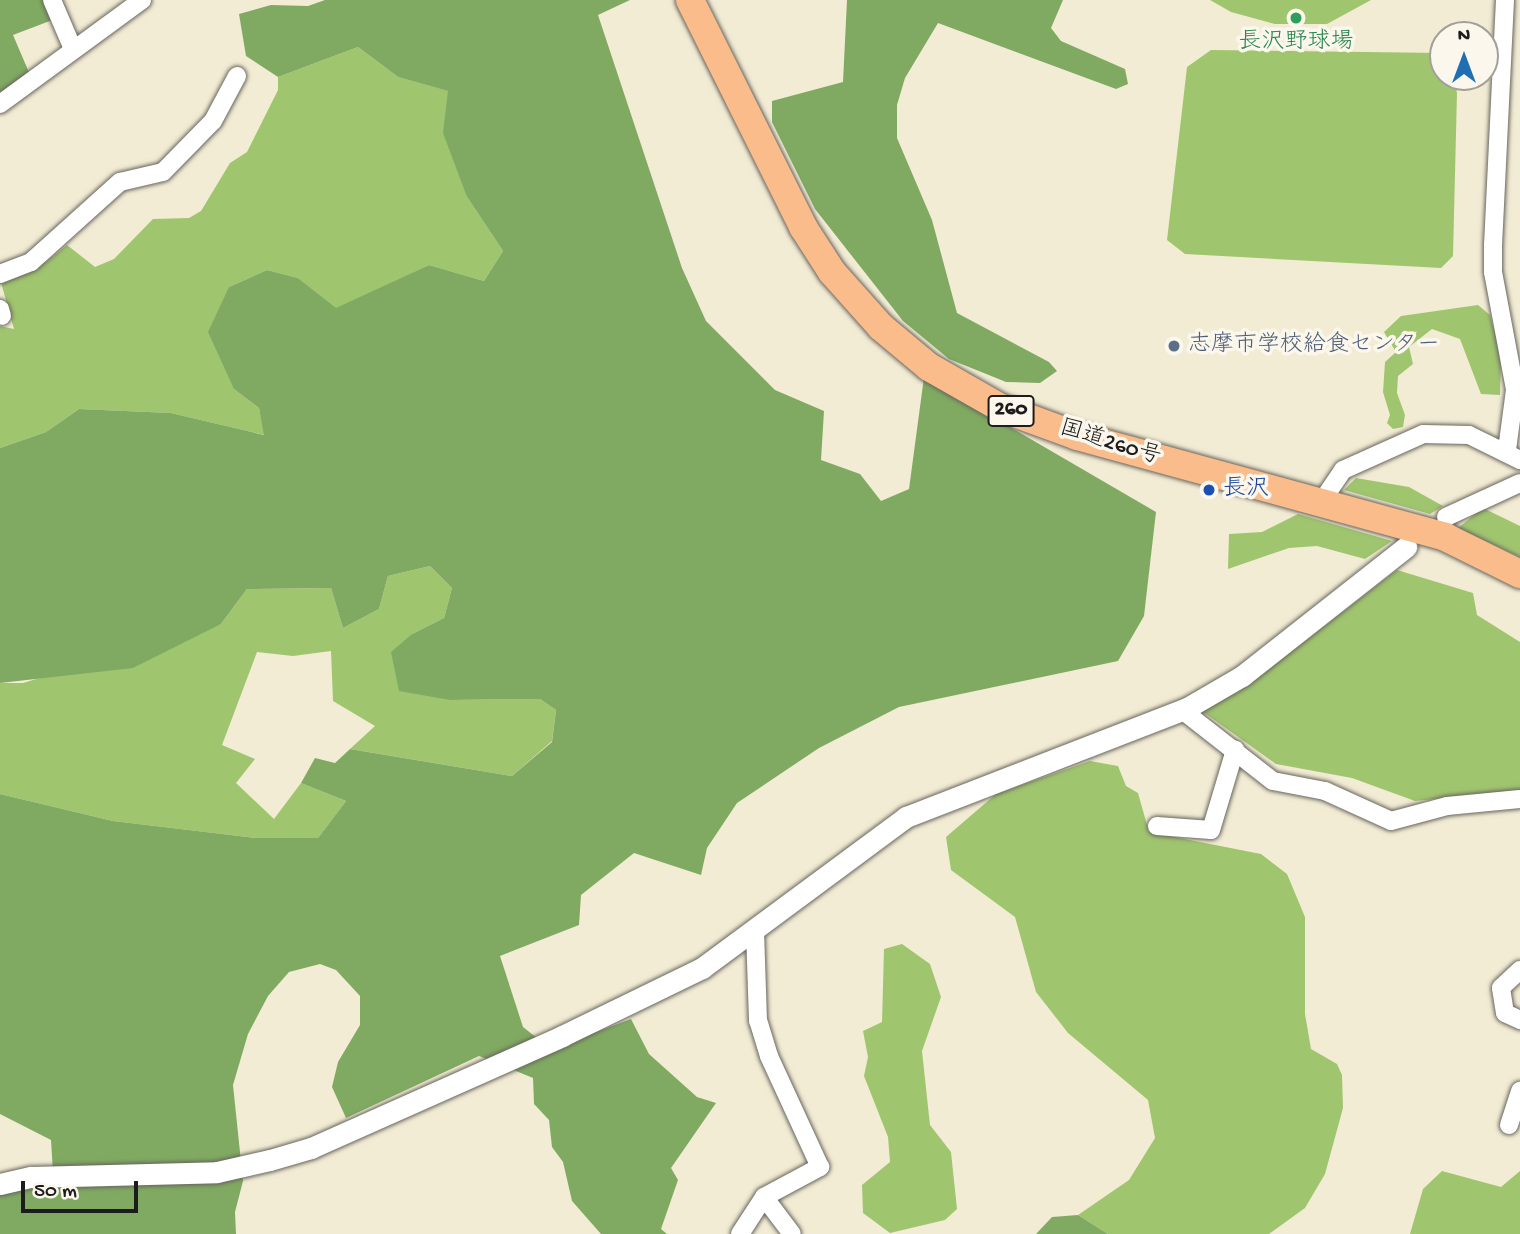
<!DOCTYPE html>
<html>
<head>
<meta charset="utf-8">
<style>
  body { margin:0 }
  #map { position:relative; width:1520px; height:1234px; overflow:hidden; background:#f3ecd5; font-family:"Gochi Hand","Klee One",sans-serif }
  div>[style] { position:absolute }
  .green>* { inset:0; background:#a0c56f }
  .forest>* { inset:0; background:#80aa62 }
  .roads { filter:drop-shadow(0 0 2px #67655d) drop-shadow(0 0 2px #67655d) }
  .minor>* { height:18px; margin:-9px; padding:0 9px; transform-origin:9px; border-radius:9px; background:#fff }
  .tertiary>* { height:21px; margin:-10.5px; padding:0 10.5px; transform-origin:10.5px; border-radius:10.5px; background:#fff }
  .trunk>* { height:28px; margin:-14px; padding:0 14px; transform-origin:14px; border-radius:14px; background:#f9bc8a }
  .dots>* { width:19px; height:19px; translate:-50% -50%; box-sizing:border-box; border:4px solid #fbf7ec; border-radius:50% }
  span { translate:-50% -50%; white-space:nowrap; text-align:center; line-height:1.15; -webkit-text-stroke:7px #fbf7ec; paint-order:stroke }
  .shield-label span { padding:2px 5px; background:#fbf7ec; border:2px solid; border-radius:5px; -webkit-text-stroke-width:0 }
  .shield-label { font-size:21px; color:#1c1c1c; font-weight:700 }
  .leisure-label { font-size:23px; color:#27864d }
  .service-label { font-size:23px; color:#4e5e75 }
  .left { translate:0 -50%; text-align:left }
  .street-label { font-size:23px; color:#1c1c1c }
  .transit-label { font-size:23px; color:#164399 }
  .north { position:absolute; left:1429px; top:21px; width:70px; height:70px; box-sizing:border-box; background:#fbf7ec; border:2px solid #a29f99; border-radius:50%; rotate:0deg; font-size:19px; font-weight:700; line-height:28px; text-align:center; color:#1c1c1c }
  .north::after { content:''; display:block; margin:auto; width:24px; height:32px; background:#1f6fb2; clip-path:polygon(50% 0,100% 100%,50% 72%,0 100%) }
  .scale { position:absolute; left:21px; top:1181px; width:117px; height:32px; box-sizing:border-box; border:4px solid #1c1c1c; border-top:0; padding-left:9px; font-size:21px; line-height:24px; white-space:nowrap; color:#1c1c1c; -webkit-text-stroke:5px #fbf7ec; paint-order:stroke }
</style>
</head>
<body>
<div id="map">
  <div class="green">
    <div style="clip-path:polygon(1210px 0,1371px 0,1327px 24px,1275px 24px,1231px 12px)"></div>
    <div style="clip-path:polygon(358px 47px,398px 77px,449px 91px,467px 197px,503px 251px,484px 281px,429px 265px,336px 309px,298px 278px,267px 270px,229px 287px,234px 389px,259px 408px,265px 435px,171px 413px,79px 409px,46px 432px,0 448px,0 326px,14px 329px,0 279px,46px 262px,67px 245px,95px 267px,114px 259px,153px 219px,189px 218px,201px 211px,230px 163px,247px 152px,278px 90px,278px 77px)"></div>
    <div style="clip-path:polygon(1211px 50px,1443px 53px,1443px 77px,1454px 77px,1457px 93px,1453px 256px,1441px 268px,1185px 254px,1167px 240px,1187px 67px)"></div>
    <div style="clip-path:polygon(1478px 305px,1490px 315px,1501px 355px,1500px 395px,1481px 394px,1460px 339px,1432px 329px,1409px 347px,1413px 364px,1398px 376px,1397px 393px,1405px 415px,1403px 427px,1393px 429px,1387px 423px,1390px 415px,1383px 392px,1385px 362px,1396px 352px,1384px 332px,1401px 316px)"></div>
    <div style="clip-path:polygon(1356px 478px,1409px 487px,1443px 506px,1430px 514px,1344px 490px)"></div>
    <div style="clip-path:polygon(1483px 508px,1520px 526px,1520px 557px,1458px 528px)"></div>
    <div style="clip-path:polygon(1298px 514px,1392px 541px,1365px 559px,1317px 546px,1289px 548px,1228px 569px,1229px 534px,1262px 532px)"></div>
    <div style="clip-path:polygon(430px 566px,452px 588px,444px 618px,412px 634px,450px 700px,540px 699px,556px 710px,552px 741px,512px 776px,350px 749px,375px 726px,333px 701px,331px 651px,293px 656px,257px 652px,222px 745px,255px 759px,236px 783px,274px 819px,301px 783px,346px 801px,318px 838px,256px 838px,113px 821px,0 794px,0 683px,23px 683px,221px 624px,247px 589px,331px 588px,343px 628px,379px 609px,388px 576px)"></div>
    <div style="clip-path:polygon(1397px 570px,1473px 593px,1477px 615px,1520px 642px,1520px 790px,1415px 801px,1352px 778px,1276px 764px,1202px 711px,1248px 685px)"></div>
    <div style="clip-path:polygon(1090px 761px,1118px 766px,1126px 786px,1138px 793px,1149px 832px,1261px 854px,1287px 874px,1305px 917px,1305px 1014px,1311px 1049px,1337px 1064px,1342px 1075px,1343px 1108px,1325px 1174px,1305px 1208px,1269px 1234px,1108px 1234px,1078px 1215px,1129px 1180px,1155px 1138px,1148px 1100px,1068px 1033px,1036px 992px,1015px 917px,951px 870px,946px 837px,996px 794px)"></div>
    <div style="clip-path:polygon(902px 944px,930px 964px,941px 997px,922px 1051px,930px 1125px,951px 1152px,957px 1209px,945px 1220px,890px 1233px,863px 1213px,862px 1185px,890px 1162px,888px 1137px,864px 1076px,868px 1057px,863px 1031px,882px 1022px,884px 949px)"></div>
    <div style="clip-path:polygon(1442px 1171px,1501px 1187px,1520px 1171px,1520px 1234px,1410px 1234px,1423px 1189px)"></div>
  </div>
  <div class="forest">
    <div style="clip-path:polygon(0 0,47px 0,55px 19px,13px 35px,31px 77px,0 101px)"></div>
    <div style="clip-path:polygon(325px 0,630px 0,598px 15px,682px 268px,706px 321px,775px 390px,824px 411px,821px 460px,860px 474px,881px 501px,909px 489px,924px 377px,1156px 512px,1144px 616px,1118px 661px,899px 707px,819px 748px,737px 803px,707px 848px,701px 875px,634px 853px,581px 895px,579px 925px,500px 956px,523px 1027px,551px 1049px,631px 1019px,649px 1054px,697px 1097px,716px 1103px,671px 1168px,678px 1180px,661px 1229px,667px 1234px,601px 1234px,572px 1201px,563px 1162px,552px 1147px,549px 1120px,534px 1104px,533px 1078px,479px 1056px,346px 1118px,332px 1087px,338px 1062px,360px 1025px,360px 996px,336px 970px,320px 964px,289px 972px,268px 996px,248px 1034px,233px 1085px,243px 1181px,235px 1212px,236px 1234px,0 1234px,0 1178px,53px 1173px,51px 1140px,0 1114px,0 794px,113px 821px,256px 838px,318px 838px,346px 801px,301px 783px,315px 758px,335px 763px,350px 749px,512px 776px,552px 742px,556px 710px,540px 699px,450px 700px,399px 691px,391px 652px,412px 634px,444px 618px,452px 588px,430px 566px,388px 576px,379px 609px,343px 628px,331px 588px,247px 589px,221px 624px,133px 668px,0 683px,0 448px,46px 432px,79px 409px,171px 413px,264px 435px,259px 408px,234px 389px,208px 332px,229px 287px,267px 270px,298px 278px,336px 308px,429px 265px,484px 281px,503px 251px,467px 197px,443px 133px,448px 91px,398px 77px,358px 47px,278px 77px,246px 56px,239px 14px,271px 5px,308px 6px)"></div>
    <div style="clip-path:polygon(847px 0,1063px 0,1051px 28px,1061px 41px,1125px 69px,1128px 84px,1116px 89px,938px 23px,905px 78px,897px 105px,897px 138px,932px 220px,957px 313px,1049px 362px,1057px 371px,1040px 383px,1006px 382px,949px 359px,903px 321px,815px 209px,772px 122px,772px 101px,843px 82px)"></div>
    <div style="clip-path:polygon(1078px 1215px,1108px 1234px,1036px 1234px,1052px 1217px)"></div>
  </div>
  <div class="roads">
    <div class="minor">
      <div style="left:52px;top:0;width:53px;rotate:66.8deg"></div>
      <div style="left:1505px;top:0;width:245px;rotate:92.8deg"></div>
      <div style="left:1493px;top:245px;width:27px;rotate:90deg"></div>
      <div style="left:1493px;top:272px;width:120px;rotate:79.4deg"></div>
      <div style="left:1515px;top:390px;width:61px;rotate:97.6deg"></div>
      <div style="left:0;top:104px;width:176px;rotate:-36.2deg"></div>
      <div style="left:0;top:274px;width:33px;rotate:-21deg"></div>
      <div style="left:31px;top:262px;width:120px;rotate:-42deg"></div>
      <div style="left:120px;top:182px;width:44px;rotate:-13.1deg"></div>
      <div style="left:163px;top:172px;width:71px;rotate:-45.6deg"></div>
      <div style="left:213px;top:121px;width:51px;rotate:-61.9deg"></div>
      <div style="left:0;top:309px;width:7px;rotate:74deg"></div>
      <div style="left:1320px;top:504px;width:41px;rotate:-55.9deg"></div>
      <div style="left:1343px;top:470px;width:88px;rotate:-24.2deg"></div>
      <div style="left:1423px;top:434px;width:46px;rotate:1.2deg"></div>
      <div style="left:1469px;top:435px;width:57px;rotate:26.1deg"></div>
      <div style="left:1446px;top:517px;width:81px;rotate:-24.7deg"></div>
      <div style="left:1182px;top:710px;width:115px;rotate:38deg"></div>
      <div style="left:1273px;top:781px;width:53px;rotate:10.9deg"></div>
      <div style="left:1325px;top:791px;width:72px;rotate:24.4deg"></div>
      <div style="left:1391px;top:821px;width:58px;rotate:-15deg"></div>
      <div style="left:1447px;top:806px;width:73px;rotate:-5.5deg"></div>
      <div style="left:1157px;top:826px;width:54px;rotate:4.2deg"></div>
      <div style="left:1211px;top:830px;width:84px;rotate:-73.3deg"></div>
      <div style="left:1520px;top:970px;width:26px;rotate:137deg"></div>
      <div style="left:1501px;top:988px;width:25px;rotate:81deg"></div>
      <div style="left:1505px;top:1013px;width:17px;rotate:25deg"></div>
      <div style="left:1509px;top:1125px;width:36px;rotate:-72deg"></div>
      <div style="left:764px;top:1197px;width:46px;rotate:52.9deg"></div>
      <div style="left:740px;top:1234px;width:44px;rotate:-57deg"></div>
      <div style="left:764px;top:1197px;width:64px;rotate:-28.2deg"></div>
      <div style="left:820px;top:1167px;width:122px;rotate:-114.7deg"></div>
      <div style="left:769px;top:1056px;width:37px;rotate:-107deg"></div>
      <div style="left:758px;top:1021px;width:90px;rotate:-91.9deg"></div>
    </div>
    <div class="tertiary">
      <div style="left:0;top:1184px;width:32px;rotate:-13deg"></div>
      <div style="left:31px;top:1177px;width:186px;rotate:-1.5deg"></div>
      <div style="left:217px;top:1172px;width:54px;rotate:-12.8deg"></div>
      <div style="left:270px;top:1160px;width:43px;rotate:-16.3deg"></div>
      <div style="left:311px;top:1148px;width:275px;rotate:-24deg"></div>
      <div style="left:562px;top:1036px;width:156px;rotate:-25.9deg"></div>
      <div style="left:702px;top:968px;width:254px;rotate:-36.5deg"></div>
      <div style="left:906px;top:817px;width:301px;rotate:-21.2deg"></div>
      <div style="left:1187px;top:708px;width:64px;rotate:-30.2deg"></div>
      <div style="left:1242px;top:676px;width:209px;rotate:-38.2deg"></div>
    </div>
    <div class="trunk">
      <div style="left:690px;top:0;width:254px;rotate:63.5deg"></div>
      <div style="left:803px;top:227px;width:54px;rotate:57.2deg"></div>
      <div style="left:832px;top:272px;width:74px;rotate:48.3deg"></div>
      <div style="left:881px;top:327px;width:62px;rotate:39.8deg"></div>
      <div style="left:929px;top:367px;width:83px;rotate:29.7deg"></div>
      <div style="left:1001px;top:408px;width:81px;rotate:20.2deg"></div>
      <div style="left:1077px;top:436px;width:382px;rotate:15.3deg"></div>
      <div style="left:1445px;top:537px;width:84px;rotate:26.3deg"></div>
    </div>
  </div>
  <div class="dots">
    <div style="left:1296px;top:18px;background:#2e9e5b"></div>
    <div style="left:1174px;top:346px;background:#5c6f8a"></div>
    <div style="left:1209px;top:490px;background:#1a4fb4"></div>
  </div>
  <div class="shield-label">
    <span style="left:1011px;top:411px">260</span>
  </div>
  <div class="leisure-label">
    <span style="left:1296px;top:43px">長沢野球場</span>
  </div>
  <div class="service-label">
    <span class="left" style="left:1188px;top:346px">志摩市学校給食センター</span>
  </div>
  <div class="street-label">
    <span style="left:1110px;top:444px;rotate:17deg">国道260号</span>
  </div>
  <div class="transit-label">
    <span class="left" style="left:1223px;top:490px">長沢</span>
  </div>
  <div class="north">N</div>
  <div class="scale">50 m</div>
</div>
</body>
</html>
